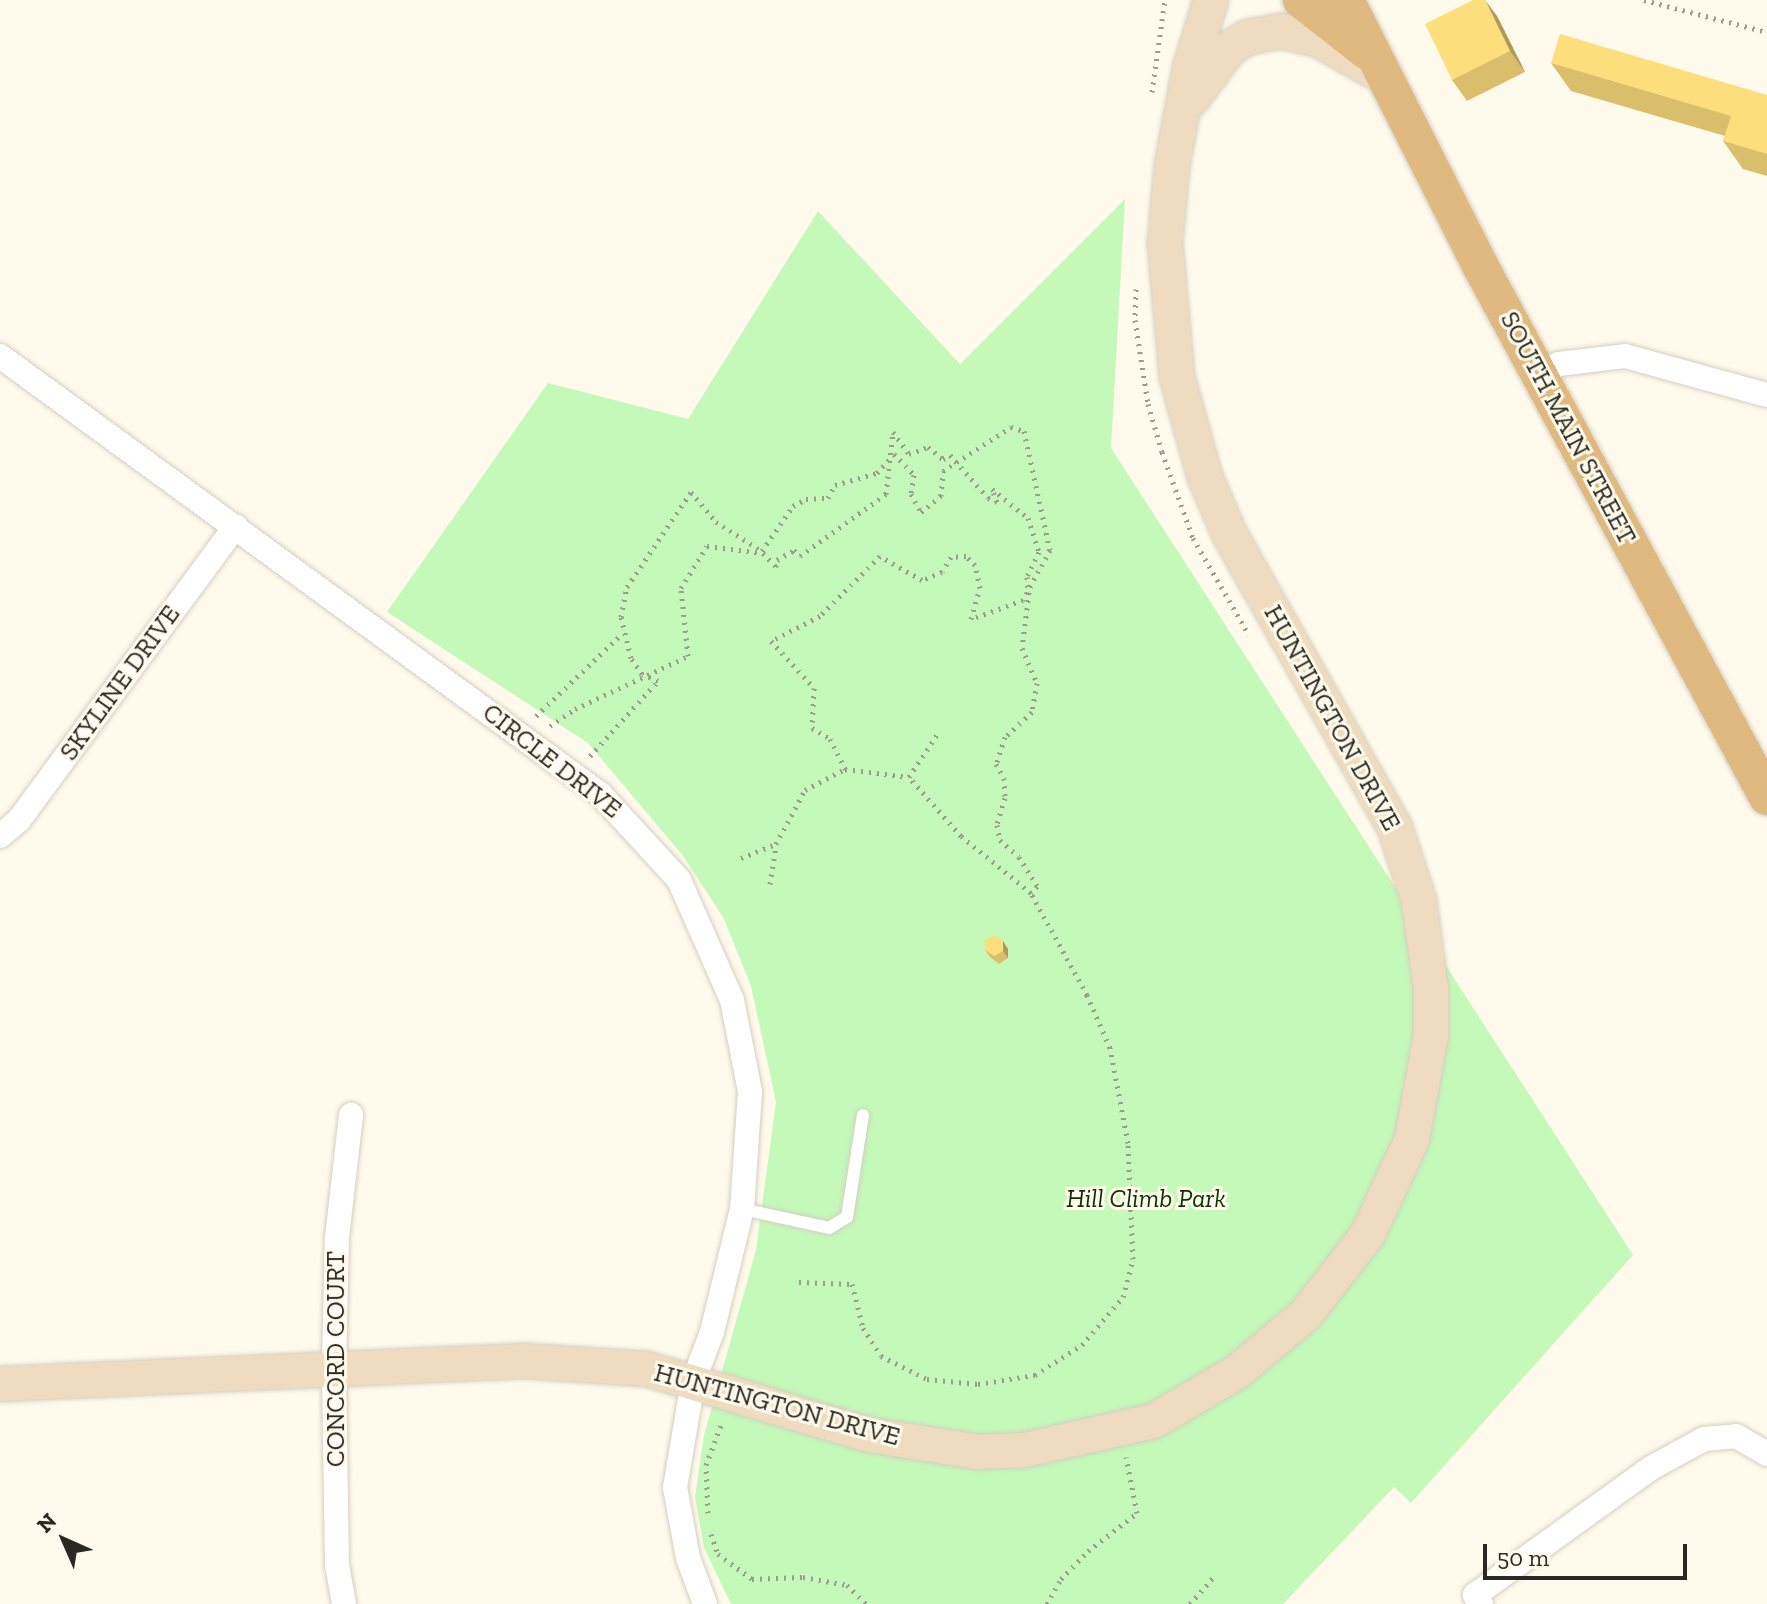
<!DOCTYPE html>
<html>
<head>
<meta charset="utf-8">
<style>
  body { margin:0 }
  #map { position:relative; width:1767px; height:1604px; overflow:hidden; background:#fffaeb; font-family:"Zilla Slab",serif }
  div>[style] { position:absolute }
  .green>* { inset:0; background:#c5f9b9 }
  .path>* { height:5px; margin-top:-2.5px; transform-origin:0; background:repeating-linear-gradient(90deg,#9d9a8f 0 2px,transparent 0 8px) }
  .roads { filter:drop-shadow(0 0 2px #d4cfc1) drop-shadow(0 0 2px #d4cfc1) }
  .lane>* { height:12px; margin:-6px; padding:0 6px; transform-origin:6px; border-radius:6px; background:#fff }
  .street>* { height:24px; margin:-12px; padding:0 12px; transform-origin:12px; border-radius:12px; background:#fff }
  .secondary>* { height:34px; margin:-17px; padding:0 17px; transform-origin:17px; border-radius:17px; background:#efdcc0 }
  .primary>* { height:36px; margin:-18px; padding:0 18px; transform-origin:18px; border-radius:18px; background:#dfb980 }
  .wall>* { inset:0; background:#d9bf6b }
  .shaded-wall>* { inset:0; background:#b09b57 }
  .building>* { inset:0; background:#fcde7c }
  span { translate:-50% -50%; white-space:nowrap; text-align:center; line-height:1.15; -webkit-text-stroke:6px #fffaeb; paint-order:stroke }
  .street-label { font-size:26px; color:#292822 }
  .park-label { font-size:26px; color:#093300; font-style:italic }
  .north { position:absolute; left:24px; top:1500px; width:80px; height:80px; -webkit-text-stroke:6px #fffaeb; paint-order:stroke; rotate:315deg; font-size:22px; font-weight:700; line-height:32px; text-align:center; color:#292822 }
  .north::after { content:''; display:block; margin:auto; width:28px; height:36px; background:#292822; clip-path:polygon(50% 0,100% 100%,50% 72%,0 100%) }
  .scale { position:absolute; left:1483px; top:1544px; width:204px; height:36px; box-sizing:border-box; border:4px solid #292822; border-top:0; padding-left:10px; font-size:24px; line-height:28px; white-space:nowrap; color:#292822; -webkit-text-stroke:6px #fffaeb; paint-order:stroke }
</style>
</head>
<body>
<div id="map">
  <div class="green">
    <div style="clip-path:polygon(1125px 199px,1111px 448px,1633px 1255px,1411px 1503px,1394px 1487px,1283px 1604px,731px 1604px,704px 1548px,695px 1497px,704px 1435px,756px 1250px,776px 1102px,751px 986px,724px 919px,684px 857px,588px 743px,387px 612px,548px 383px,688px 419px,818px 211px,960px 364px)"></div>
  </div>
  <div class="path">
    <div style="left:1644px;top:0;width:127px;rotate:14.6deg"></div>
    <div style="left:1152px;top:92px;width:93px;rotate:-82deg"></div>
    <div style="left:1136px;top:289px;width:31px;rotate:92deg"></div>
    <div style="left:1135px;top:320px;width:85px;rotate:81.2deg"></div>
    <div style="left:1148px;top:404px;width:50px;rotate:73.7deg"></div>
    <div style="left:1162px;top:452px;width:91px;rotate:70.2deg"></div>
    <div style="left:1193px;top:538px;width:112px;rotate:60deg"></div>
    <div style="left:1029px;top:592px;width:56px;rotate:97.1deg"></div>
    <div style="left:1022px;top:648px;width:38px;rotate:67deg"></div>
    <div style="left:1037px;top:683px;width:29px;rotate:100deg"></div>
    <div style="left:1032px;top:712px;width:37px;rotate:137deg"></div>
    <div style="left:1005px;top:737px;width:28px;rotate:108deg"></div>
    <div style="left:996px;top:764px;width:16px;rotate:60deg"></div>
    <div style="left:1004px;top:778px;width:20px;rotate:87deg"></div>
    <div style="left:1005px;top:798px;width:28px;rotate:107deg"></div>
    <div style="left:997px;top:825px;width:15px;rotate:79deg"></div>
    <div style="left:1000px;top:840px;width:25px;rotate:42deg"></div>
    <div style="left:1019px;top:857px;width:34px;rotate:58deg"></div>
    <div style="left:1037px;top:886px;width:9px;rotate:131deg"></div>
    <div style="left:536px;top:716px;width:120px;rotate:-43.7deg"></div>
    <div style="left:550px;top:726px;width:30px;rotate:-34deg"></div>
    <div style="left:575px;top:709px;width:125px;rotate:-25.1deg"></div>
    <div style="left:688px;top:656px;width:68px;rotate:-95.9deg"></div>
    <div style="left:681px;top:588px;width:49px;rotate:-58.2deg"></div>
    <div style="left:707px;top:546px;width:56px;rotate:7.1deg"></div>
    <div style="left:763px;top:553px;width:19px;rotate:47deg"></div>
    <div style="left:776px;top:567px;width:7px;rotate:-82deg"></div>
    <div style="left:777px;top:560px;width:20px;rotate:-30deg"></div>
    <div style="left:794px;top:550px;width:8px;rotate:45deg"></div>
    <div style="left:800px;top:556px;width:106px;rotate:-35.8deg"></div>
    <div style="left:886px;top:494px;width:62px;rotate:-83.6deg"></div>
    <div style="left:893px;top:432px;width:27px;rotate:54deg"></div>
    <div style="left:909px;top:454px;width:20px;rotate:-20deg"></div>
    <div style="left:928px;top:447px;width:19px;rotate:39deg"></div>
    <div style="left:943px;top:459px;width:8px;rotate:-30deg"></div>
    <div style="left:950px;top:455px;width:57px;rotate:48.5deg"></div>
    <div style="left:988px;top:498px;width:10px;rotate:24deg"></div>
    <div style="left:997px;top:502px;width:14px;rotate:-111deg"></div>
    <div style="left:992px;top:489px;width:46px;rotate:38.9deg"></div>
    <div style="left:1028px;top:518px;width:36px;rotate:72deg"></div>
    <div style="left:1039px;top:552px;width:28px;rotate:116deg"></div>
    <div style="left:1027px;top:577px;width:14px;rotate:86deg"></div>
    <div style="left:590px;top:756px;width:101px;rotate:-47.8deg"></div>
    <div style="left:658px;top:681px;width:17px;rotate:-156deg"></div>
    <div style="left:642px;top:674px;width:19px;rotate:-125deg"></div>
    <div style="left:631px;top:658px;width:42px;rotate:-103.7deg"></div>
    <div style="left:621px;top:617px;width:31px;rotate:-79deg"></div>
    <div style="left:627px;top:587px;width:115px;rotate:-56deg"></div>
    <div style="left:691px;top:492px;width:39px;rotate:50deg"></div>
    <div style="left:716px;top:522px;width:54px;rotate:32.2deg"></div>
    <div style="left:762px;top:551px;width:55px;rotate:-55.4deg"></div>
    <div style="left:793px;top:506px;width:15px;rotate:-28deg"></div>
    <div style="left:806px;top:499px;width:22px;rotate:-3deg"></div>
    <div style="left:828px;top:498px;width:15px;rotate:-62deg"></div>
    <div style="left:835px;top:485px;width:44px;rotate:-15.9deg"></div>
    <div style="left:877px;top:473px;width:25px;rotate:-48deg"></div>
    <div style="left:894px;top:454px;width:29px;rotate:46deg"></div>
    <div style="left:914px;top:475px;width:19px;rotate:99deg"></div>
    <div style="left:911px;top:494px;width:21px;rotate:61deg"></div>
    <div style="left:921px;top:512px;width:26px;rotate:-39deg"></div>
    <div style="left:941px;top:496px;width:25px;rotate:-85deg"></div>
    <div style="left:943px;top:471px;width:81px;rotate:-32.9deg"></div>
    <div style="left:1011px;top:427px;width:14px;rotate:17deg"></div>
    <div style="left:1024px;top:431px;width:122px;rotate:77.7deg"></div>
    <div style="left:1050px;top:550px;width:57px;rotate:118.4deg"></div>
    <div style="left:1023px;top:600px;width:55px;rotate:159.9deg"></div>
    <div style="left:971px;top:619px;width:32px;rotate:-74deg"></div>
    <div style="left:980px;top:588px;width:24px;rotate:-102deg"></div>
    <div style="left:975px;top:565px;width:13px;rotate:-135deg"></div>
    <div style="left:966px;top:556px;width:15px;rotate:176deg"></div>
    <div style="left:951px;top:557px;width:17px;rotate:121deg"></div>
    <div style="left:942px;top:572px;width:22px;rotate:158deg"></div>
    <div style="left:922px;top:580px;width:48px;rotate:-150.3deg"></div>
    <div style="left:880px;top:556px;width:85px;rotate:135deg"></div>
    <div style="left:820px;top:616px;width:55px;rotate:153deg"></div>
    <div style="left:771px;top:641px;width:64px;rotate:47.5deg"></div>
    <div style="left:814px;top:688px;width:40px;rotate:92.9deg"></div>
    <div style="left:812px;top:728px;width:21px;rotate:31deg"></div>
    <div style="left:830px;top:739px;width:34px;rotate:63deg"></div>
    <div style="left:741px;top:858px;width:38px;rotate:-22deg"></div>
    <div style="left:776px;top:844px;width:61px;rotate:-61.8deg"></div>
    <div style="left:805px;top:790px;width:45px;rotate:-27.7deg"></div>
    <div style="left:845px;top:769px;width:64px;rotate:7.1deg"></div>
    <div style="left:909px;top:777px;width:53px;rotate:-56.6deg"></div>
    <div style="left:770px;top:884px;width:39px;rotate:-81deg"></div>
    <div style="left:799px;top:1282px;width:53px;rotate:2.2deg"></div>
    <div style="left:852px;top:1284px;width:45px;rotate:76deg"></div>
    <div style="left:863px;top:1328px;width:33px;rotate:57deg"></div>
    <div style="left:881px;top:1356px;width:51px;rotate:26.6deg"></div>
    <div style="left:927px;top:1379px;width:51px;rotate:5.6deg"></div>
    <div style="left:978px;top:1384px;width:58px;rotate:-9deg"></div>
    <div style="left:1035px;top:1375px;width:56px;rotate:-32.6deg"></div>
    <div style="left:1082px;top:1345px;width:63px;rotate:-49.5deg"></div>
    <div style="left:1123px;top:1297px;width:39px;rotate:-75deg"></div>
    <div style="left:1133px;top:1259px;width:116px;rotate:-92.5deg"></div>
    <div style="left:1128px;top:1143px;width:97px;rotate:-100.7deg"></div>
    <div style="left:1110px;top:1048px;width:58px;rotate:-113.5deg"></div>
    <div style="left:1087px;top:995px;width:116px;rotate:-118.8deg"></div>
    <div style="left:1031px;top:893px;width:90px;rotate:-140.8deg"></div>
    <div style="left:961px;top:836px;width:79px;rotate:-131.4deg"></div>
    <div style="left:708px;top:1513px;width:48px;rotate:-92.4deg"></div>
    <div style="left:706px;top:1465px;width:43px;rotate:-69.4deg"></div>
    <div style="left:711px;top:1534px;width:21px;rotate:71deg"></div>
    <div style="left:718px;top:1554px;width:42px;rotate:36.3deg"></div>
    <div style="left:752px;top:1579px;width:51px;rotate:-2.2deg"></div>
    <div style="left:803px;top:1577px;width:45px;rotate:10.3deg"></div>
    <div style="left:847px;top:1585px;width:27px;rotate:45deg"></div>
    <div style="left:1047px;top:1604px;width:29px;rotate:-61deg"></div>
    <div style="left:1061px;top:1579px;width:39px;rotate:-46deg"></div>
    <div style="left:1088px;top:1551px;width:62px;rotate:-37.8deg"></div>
    <div style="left:1137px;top:1513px;width:57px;rotate:-101.1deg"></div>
    <div style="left:1190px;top:1604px;width:37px;rotate:-49deg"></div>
  </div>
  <div class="roads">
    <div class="lane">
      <div style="left:742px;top:1209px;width:89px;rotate:12.3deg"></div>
      <div style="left:829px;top:1228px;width:21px;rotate:-31deg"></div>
      <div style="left:847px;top:1217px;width:103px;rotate:-81.1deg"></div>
    </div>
    <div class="street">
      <div style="left:0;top:356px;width:743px;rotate:36.13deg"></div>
      <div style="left:600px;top:794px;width:117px;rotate:47.4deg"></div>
      <div style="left:679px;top:880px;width:131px;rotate:66.2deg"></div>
      <div style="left:732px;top:1000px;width:94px;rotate:78.9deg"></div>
      <div style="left:750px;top:1092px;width:117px;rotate:93.9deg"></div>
      <div style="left:742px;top:1209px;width:127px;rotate:103.7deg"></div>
      <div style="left:712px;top:1332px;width:53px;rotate:110.8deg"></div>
      <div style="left:693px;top:1382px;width:107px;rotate:99.7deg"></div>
      <div style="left:675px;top:1487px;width:72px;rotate:79.6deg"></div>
      <div style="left:688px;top:1558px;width:49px;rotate:69.7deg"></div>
      <div style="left:1539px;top:373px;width:22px;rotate:-24deg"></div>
      <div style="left:1559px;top:364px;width:66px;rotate:-6.9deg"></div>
      <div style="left:1625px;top:356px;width:147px;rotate:15.4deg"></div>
      <div style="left:0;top:836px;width:25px;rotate:-40deg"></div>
      <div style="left:19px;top:820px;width:365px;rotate:-53.6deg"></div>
      <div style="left:344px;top:1604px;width:40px;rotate:-100deg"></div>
      <div style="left:337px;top:1565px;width:198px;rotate:-90.9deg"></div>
      <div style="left:334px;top:1367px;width:129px;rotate:-88.7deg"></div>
      <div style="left:337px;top:1238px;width:124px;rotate:-83.5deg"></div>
      <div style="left:1481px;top:1604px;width:11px;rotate:-124deg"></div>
      <div style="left:1475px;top:1595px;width:217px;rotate:-35.8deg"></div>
      <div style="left:1651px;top:1468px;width:60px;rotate:-28.7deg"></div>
      <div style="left:1704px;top:1439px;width:32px;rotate:-5deg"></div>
      <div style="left:1736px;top:1436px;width:36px;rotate:30deg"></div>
    </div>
    <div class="secondary">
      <div style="left:1192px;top:99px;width:64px;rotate:-53.3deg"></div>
      <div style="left:1230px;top:48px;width:21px;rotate:-31deg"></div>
      <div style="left:1248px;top:37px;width:34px;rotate:-10deg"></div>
      <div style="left:1281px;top:31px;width:39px;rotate:13deg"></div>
      <div style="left:1319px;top:40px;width:61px;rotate:29.5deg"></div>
      <div style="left:0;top:1384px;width:525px;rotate:-2.51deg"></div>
      <div style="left:524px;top:1361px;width:123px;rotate:3.7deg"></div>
      <div style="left:647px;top:1369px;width:233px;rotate:16.5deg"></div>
      <div style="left:870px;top:1435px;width:109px;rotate:8.9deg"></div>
      <div style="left:978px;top:1452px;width:47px;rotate:-2.4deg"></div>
      <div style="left:1025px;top:1450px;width:132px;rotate:-12.7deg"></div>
      <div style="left:1154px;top:1421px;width:96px;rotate:-30.6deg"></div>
      <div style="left:1237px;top:1372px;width:90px;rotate:-40deg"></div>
      <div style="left:1306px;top:1314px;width:101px;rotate:-52.2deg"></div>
      <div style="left:1368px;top:1234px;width:105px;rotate:-65.1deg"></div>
      <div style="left:1412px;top:1139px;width:106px;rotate:-79.6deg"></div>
      <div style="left:1431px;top:1035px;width:46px;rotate:-90deg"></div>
      <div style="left:1431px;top:989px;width:89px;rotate:-97.8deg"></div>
      <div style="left:1419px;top:901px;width:77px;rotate:-108.2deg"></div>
      <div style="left:1395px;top:828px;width:338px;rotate:-119.4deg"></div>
      <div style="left:1229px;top:533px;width:61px;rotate:-113.2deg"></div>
      <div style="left:1205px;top:477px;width:104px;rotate:-105.6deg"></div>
      <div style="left:1177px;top:377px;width:135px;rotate:-95.1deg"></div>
      <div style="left:1165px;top:243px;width:77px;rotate:-84.8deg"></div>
      <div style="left:1172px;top:166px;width:99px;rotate:-79.5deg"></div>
      <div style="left:1190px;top:69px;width:72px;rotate:-73.1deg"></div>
    </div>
    <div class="primary">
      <div style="left:1301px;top:0;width:83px;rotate:38.1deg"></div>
      <div style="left:1346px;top:0;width:301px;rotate:63.2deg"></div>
      <div style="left:1482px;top:269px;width:600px;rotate:61.64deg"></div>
    </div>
  </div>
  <div class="wall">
    <div style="clip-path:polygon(1497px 16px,1525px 72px,1467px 101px,1452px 80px)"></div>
    <div style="clip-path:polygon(1551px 63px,1767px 95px,1767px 176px,1743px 169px,1723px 141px,1725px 136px,1571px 91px)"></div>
    <div style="clip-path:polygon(1008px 949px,1008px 958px,999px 964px,990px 957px,985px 950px)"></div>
  </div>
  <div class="shaded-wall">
    <div style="clip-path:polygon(1485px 0,1497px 16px,1525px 72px,1510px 51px)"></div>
    <div style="clip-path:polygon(1003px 941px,1008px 949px,1008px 958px,1003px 951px)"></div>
  </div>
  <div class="building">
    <div style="clip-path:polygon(1473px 0,1485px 0,1510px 51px,1452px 80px,1425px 24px)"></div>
    <div style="clip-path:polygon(1560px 34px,1767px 95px,1767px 154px,1723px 141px,1731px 116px,1551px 63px)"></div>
    <div style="clip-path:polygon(995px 935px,1003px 941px,1003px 951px,994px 956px,985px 950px,985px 940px)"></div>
  </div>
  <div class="street-label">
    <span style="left:1568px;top:428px;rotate:62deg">SOUTH MAIN STREET</span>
    <span style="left:120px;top:683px;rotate:-54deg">SKYLINE DRIVE</span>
    <span style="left:1332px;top:718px;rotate:61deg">HUNTINGTON DRIVE</span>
    <span style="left:552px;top:761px;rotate:38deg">CIRCLE DRIVE</span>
    <span style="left:336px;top:1359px;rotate:-90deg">CONCORD COURT</span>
    <span style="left:777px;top:1405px;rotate:15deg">HUNTINGTON DRIVE</span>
  </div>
  <div class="park-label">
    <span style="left:1146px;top:1199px">Hill Climb Park</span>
  </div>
  <div class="north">N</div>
  <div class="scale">50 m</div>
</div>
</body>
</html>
